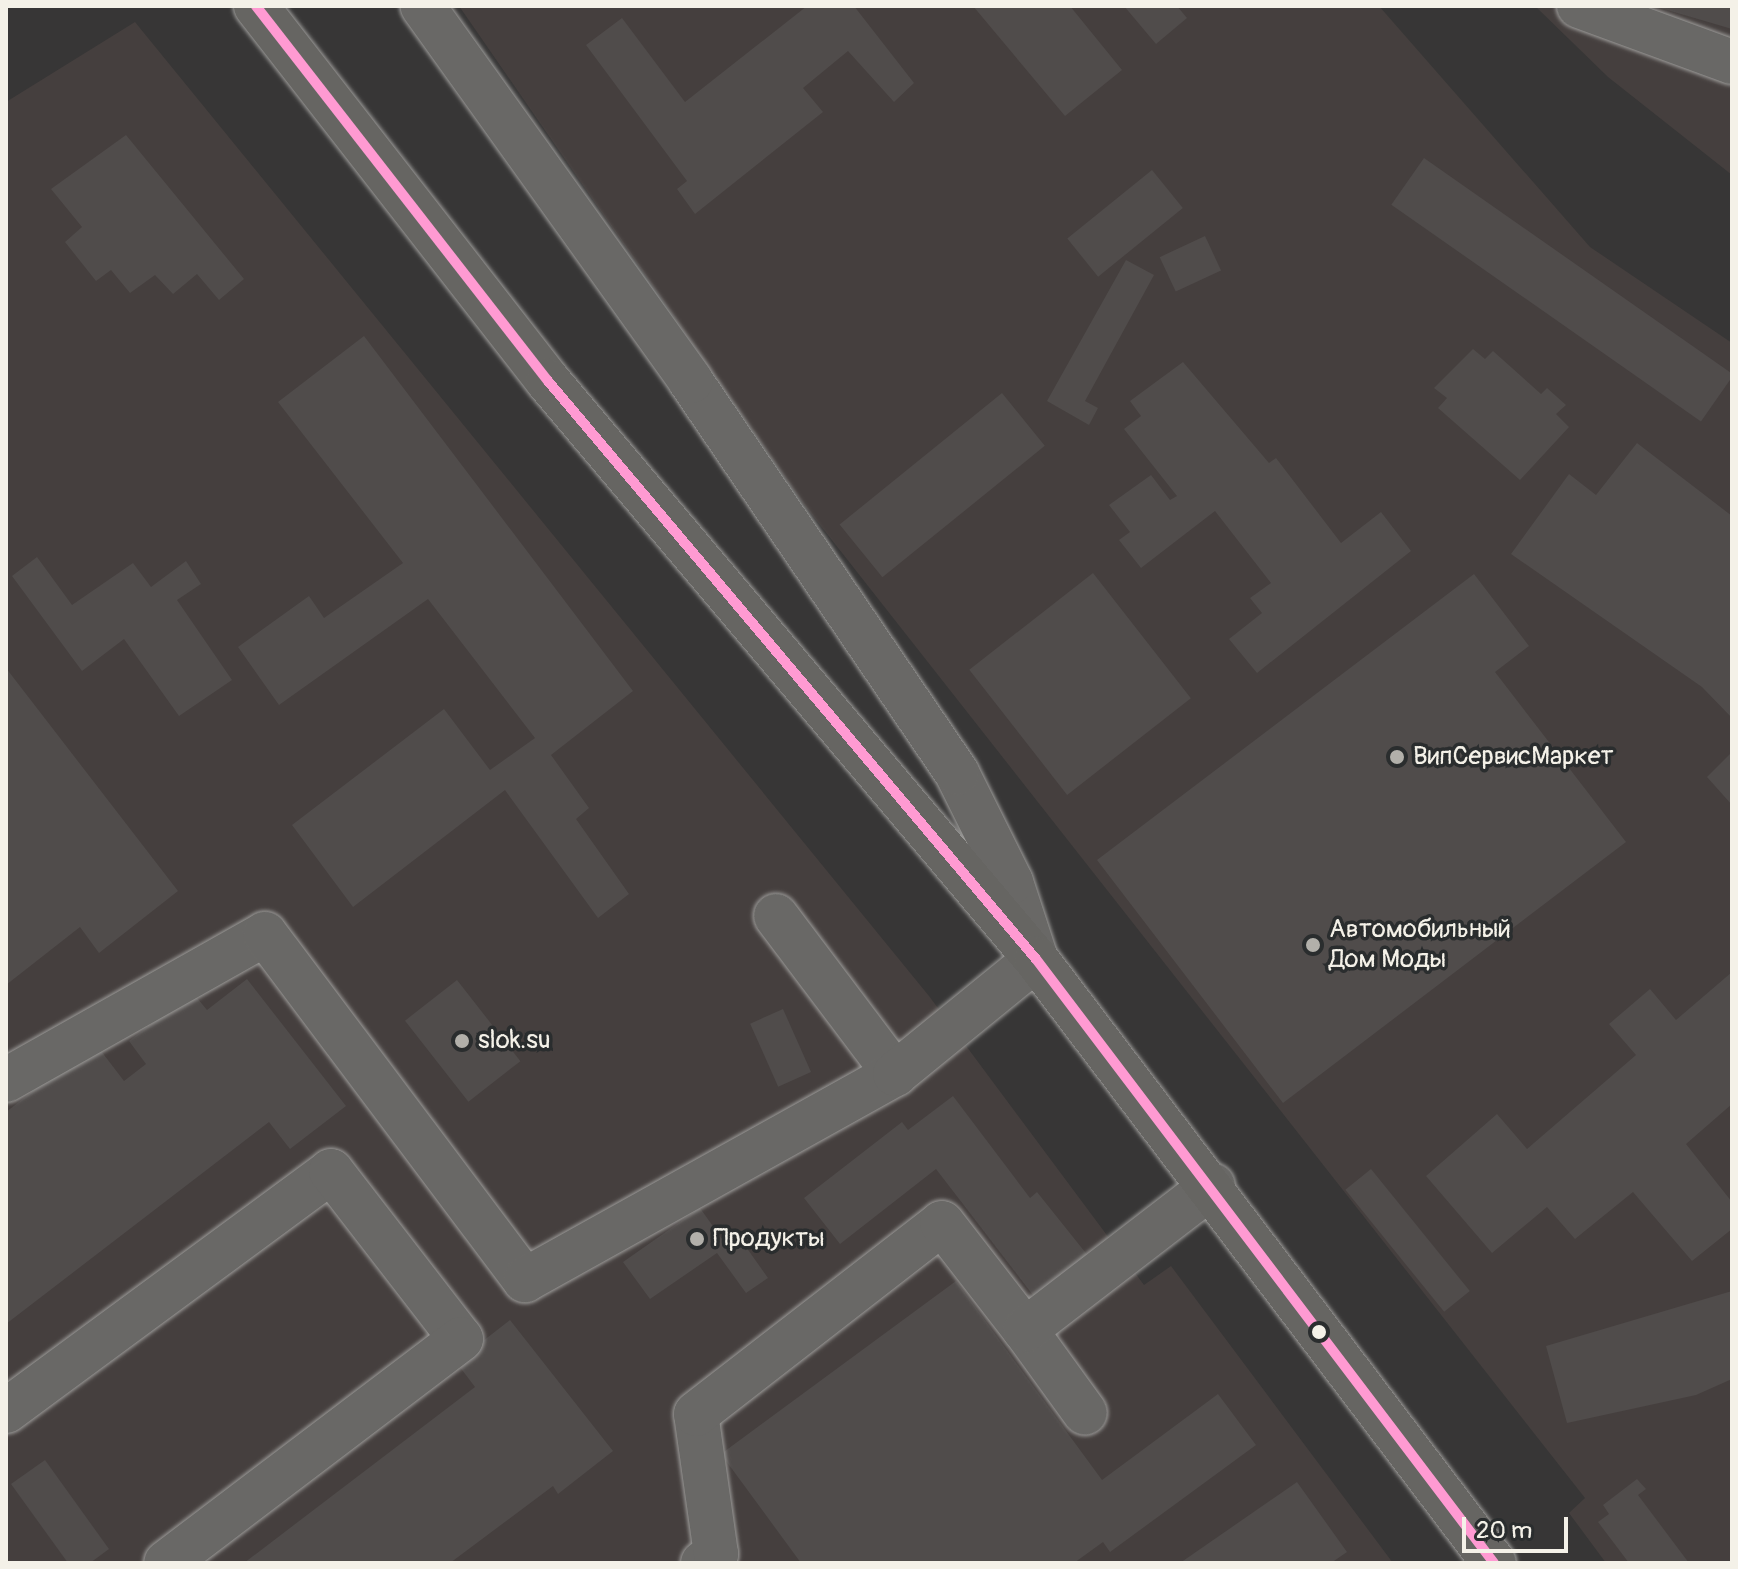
<!DOCTYPE html>
<html>
<head>
<meta charset="utf-8">
<style>
  body { margin:0 }
  #map { position:relative; width:1738px; height:1569px; overflow:hidden; background:#373636; font-family:Pangolin,sans-serif }
  div>[style] { position:absolute }
  .built>* { inset:0; background:#453f3e }
  .building>* { inset:0; background:#504c4b; transform-origin:0 0 }
  .roads { filter:drop-shadow(0 0 2px #9d9c9a) drop-shadow(0 0 2px #9d9c9a) }
  .minor>* { height:44px; margin:-22px; padding:0 22px; transform-origin:22px; border-radius:22px; background:#696866 }
  .major>* { height:44px; margin:-22px; padding:0 22px; transform-origin:22px; border-radius:22px; background:#666562 }
  .bus-1>* { height:10px; margin:-5px; padding:0 5px; transform-origin:5px; border-radius:5px; background:#ff9ad2 }
  .dots>* { width:22px; height:22px; translate:-50% -50%; box-sizing:border-box; border:4px solid #2a2d2e; border-radius:50% }
  span { translate:-50% -50%; white-space:nowrap; text-align:center; line-height:1.15; -webkit-text-stroke:7px #2a2d2e; paint-order:stroke }
  .poi-label { font-size:26px; color:#f4f1e8 }
  .left { translate:0 -50%; text-align:left }
  .frame { position:absolute; inset:0; border:8px solid #f4f1e8; pointer-events:none }
  .scale { position:absolute; left:1462px; top:1517px; width:106px; height:36px; box-sizing:border-box; border:4px solid #f4f1e8; border-top:0; padding-left:10px; font-size:24px; line-height:28px; white-space:nowrap; color:#f4f1e8; -webkit-text-stroke:6px #2a2d2e; paint-order:stroke }
</style>
</head>
<body>
<div id="map">
  <div class="built">
    <div style="clip-path:polygon(459px 6px,1379px 6px,1590px 247px,1732px 343px,1732px 1563px,1606px 1563px,1569px 1513px,1585px 1498px,802px 502px)"></div>
    <div style="clip-path:polygon(1535px 6px,1732px 6px,1732px 175px,1608px 77px)"></div>
    <div style="clip-path:polygon(135px 22px,929px 996px,1144px 1285px,1171px 1266px,1393px 1563px,6px 1563px,6px 102px)"></div>
  </div>
  <div class="building">
    <div style="clip-path:polygon(807px 6px,854px 6px,914px 83px,894px 102px,848px 51px,803px 88px,823px 112px,695px 214px,677px 189px,687px 181px,586px 45px,622px 18px,685px 102px)"></div>
    <div style="clip-path:polygon(973px 6px,1070px 6px,1122px 70px,1065px 116px)"></div>
    <div style="clip-path:polygon(1124px 6px,1177px 6px,1187px 18px,1156px 44px)"></div>
    <div style="clip-path:polygon(1658px 6px,1732px 6px,1732px 29px,1657px 7px)"></div>
    <div style="clip-path:polygon(126px 135px,244px 279px,219px 300px,197px 274px,173px 294px,155px 275px,130px 293px,111px 270px,96px 281px,65px 242px,82px 227px,51px 189px)"></div>
    <div style="left:1424px;top:158px;width:378px;height:57px;rotate:35deg"></div>
    <div style="left:1152px;top:170px;width:49px;height:109px;rotate:51deg"></div>
    <div style="left:1205px;top:236px;width:38px;height:50px;rotate:65deg"></div>
    <div style="clip-path:polygon(1126px 260px,1154px 275px,1085px 401px,1098px 408px,1089px 425px,1047px 401px)"></div>
    <div style="clip-path:polygon(364px 336px,633px 691px,551px 755px,589px 808px,576px 819px,629px 894px,598px 918px,505px 790px,353px 907px,292px 825px,444px 709px,490px 770px,535px 738px,428px 599px,279px 705px,238px 647px,309px 596px,324px 618px,403px 563px,278px 402px)"></div>
    <div style="clip-path:polygon(1473px 349px,1485px 359px,1493px 351px,1541px 394px,1547px 388px,1566px 405px,1556px 414px,1569px 427px,1520px 480px,1438px 408px,1447px 398px,1434px 388px)"></div>
    <div style="clip-path:polygon(1183px 362px,1269px 463px,1276px 458px,1341px 543px,1381px 512px,1411px 551px,1257px 673px,1229px 639px,1262px 613px,1250px 598px,1271px 583px,1215px 511px,1141px 568px,1119px 540px,1130px 532px,1109px 505px,1151px 475px,1170px 500px,1177px 496px,1124px 429px,1141px 416px,1130px 401px)"></div>
    <div style="left:1002px;top:393px;width:68px;height:209px;rotate:51deg"></div>
    <div style="clip-path:polygon(1637px 443px,1732px 516px,1732px 718px,1702px 687px,1511px 554px,1569px 474px,1596px 495px)"></div>
    <div style="clip-path:polygon(37px 557px,72px 605px,133px 563px,151px 587px,186px 561px,201px 584px,177px 600px,232px 680px,179px 716px,124px 639px,82px 671px,12px 576px)"></div>
    <div style="left:1093px;top:573px;width:159px;height:157px;rotate:52deg"></div>
    <div style="clip-path:polygon(1474px 574px,1529px 646px,1495px 672px,1626px 842px,1283px 1103px,1097px 860px)"></div>
    <div style="clip-path:polygon(6px 668px,178px 891px,99px 953px,80px 927px,6px 985px)"></div>
    <div style="clip-path:polygon(1732px 752px,1732px 805px,1707px 777px)"></div>
    <div style="clip-path:polygon(1732px 972px,1732px 1104px,1686px 1144px,1732px 1202px,1732px 1229px,1692px 1261px,1633px 1192px,1575px 1239px,1547px 1207px,1492px 1253px,1426px 1176px,1497px 1114px,1527px 1149px,1636px 1055px,1609px 1024px,1650px 989px,1676px 1020px)"></div>
    <div style="clip-path:polygon(247px 979px,346px 1106px,290px 1149px,269px 1122px,6px 1324px,6px 1112px,95px 1043px,124px 1081px,146px 1064px,129px 1041px,193px 993px,207px 1010px)"></div>
    <div style="left:457px;top:980px;width:103px;height:66px;rotate:52deg"></div>
    <div style="left:783px;top:1009px;width:69px;height:36px;rotate:66deg"></div>
    <div style="clip-path:polygon(953px 1096px,1030px 1198px,1037px 1192px,1089px 1257px,1036px 1299px,936px 1169px,840px 1244px,804px 1198px,902px 1122px,908px 1130px)"></div>
    <div style="left:1371px;top:1169px;width:157px;height:33px;rotate:51deg"></div>
    <div style="clip-path:polygon(700px 1208px,727px 1246px,739px 1237px,768px 1278px,746px 1293px,717px 1253px,650px 1299px,623px 1262px)"></div>
    <div style="clip-path:polygon(956px 1281px,1102px 1480px,1218px 1394px,1256px 1445px,1110px 1552px,1103px 1542px,1074px 1563px,801px 1563px,721px 1454px)"></div>
    <div style="clip-path:polygon(1732px 1291px,1732px 1379px,1696px 1395px,1567px 1423px,1546px 1346px)"></div>
    <div style="clip-path:polygon(510px 1320px,613px 1451px,558px 1494px,553px 1486px,450px 1563px,244px 1563px,475px 1387px,456px 1362px)"></div>
    <div style="clip-path:polygon(45px 1460px,109px 1549px,90px 1563px,68px 1563px,11px 1484px)"></div>
    <div style="clip-path:polygon(1637px 1479px,1646px 1489px,1638px 1495px,1689px 1563px,1629px 1563px,1598px 1522px,1609px 1514px,1603px 1505px)"></div>
    <div style="clip-path:polygon(1297px 1482px,1347px 1552px,1331px 1563px,1180px 1563px)"></div>
  </div>
  <div class="roads">
    <div class="minor">
      <div style="left:1579px;top:6px;width:163px;rotate:20.1deg"></div>
      <div style="left:776px;top:916px;width:198px;rotate:53deg"></div>
      <div style="left:6px;top:1080px;width:297px;rotate:-29.4deg"></div>
      <div style="left:265px;top:934px;width:433px;rotate:53.1deg"></div>
      <div style="left:525px;top:1280px;width:423px;rotate:-29.1deg"></div>
      <div style="left:895px;top:1074px;width:182px;rotate:-39.2deg"></div>
      <div style="left:1036px;top:959px;width:81px;rotate:-108deg"></div>
      <div style="left:1011px;top:882px;width:122px;rotate:-116.4deg"></div>
      <div style="left:957px;top:773px;width:474px;rotate:-124.2deg"></div>
      <div style="left:691px;top:381px;width:461px;rotate:-125.6deg"></div>
      <div style="left:1025px;top:1330px;width:102px;rotate:54.1deg"></div>
      <div style="left:6px;top:1411px;width:404px;rotate:-36.4deg"></div>
      <div style="left:331px;top:1171px;width:212px;rotate:52.3deg"></div>
      <div style="left:461px;top:1339px;width:370px;rotate:142.8deg"></div>
      <div style="left:703px;top:1563px;width:16px;rotate:-35deg"></div>
      <div style="left:716px;top:1554px;width:141px;rotate:-98.1deg"></div>
      <div style="left:696px;top:1414px;width:311px;rotate:-37.8deg"></div>
      <div style="left:942px;top:1223px;width:135px;rotate:52.2deg"></div>
      <div style="left:1025px;top:1330px;width:237px;rotate:-37.6deg"></div>
    </div>
    <div class="major">
      <div style="left:256px;top:6px;width:475px;rotate:52.1deg"></div>
      <div style="left:548px;top:381px;width:756px;rotate:49.83deg"></div>
      <div style="left:1036px;top:959px;width:758px;rotate:52.83deg"></div>
    </div>
  </div>
  <div class="bus-1">
    <div style="left:256px;top:6px;width:475px;rotate:52.1deg"></div>
    <div style="left:548px;top:381px;width:756px;rotate:49.83deg"></div>
    <div style="left:1036px;top:959px;width:758px;rotate:52.83deg"></div>
  </div>
  <div class="dots">
    <div style="left:1397px;top:757px;background:#b2b0aa"></div>
    <div style="left:1313px;top:945px;background:#b2b0aa"></div>
    <div style="left:462px;top:1041px;background:#b2b0aa"></div>
    <div style="left:697px;top:1239px;background:#b2b0aa"></div>
    <div style="left:1319px;top:1332px;background:#f4f1e8"></div>
  </div>
  <div class="poi-label">
    <span class="left" style="left:1413px;top:757px">ВипСервисМаркет</span>
    <span class="left" style="left:1329px;top:945px">Автомобильный<br>Дом Моды</span>
    <span class="left" style="left:478px;top:1041px">slok.su</span>
    <span class="left" style="left:713px;top:1239px">Продукты</span>
  </div>
  <div class="frame"></div>
  <div class="scale">20 m</div>
</div>
</body>
</html>
